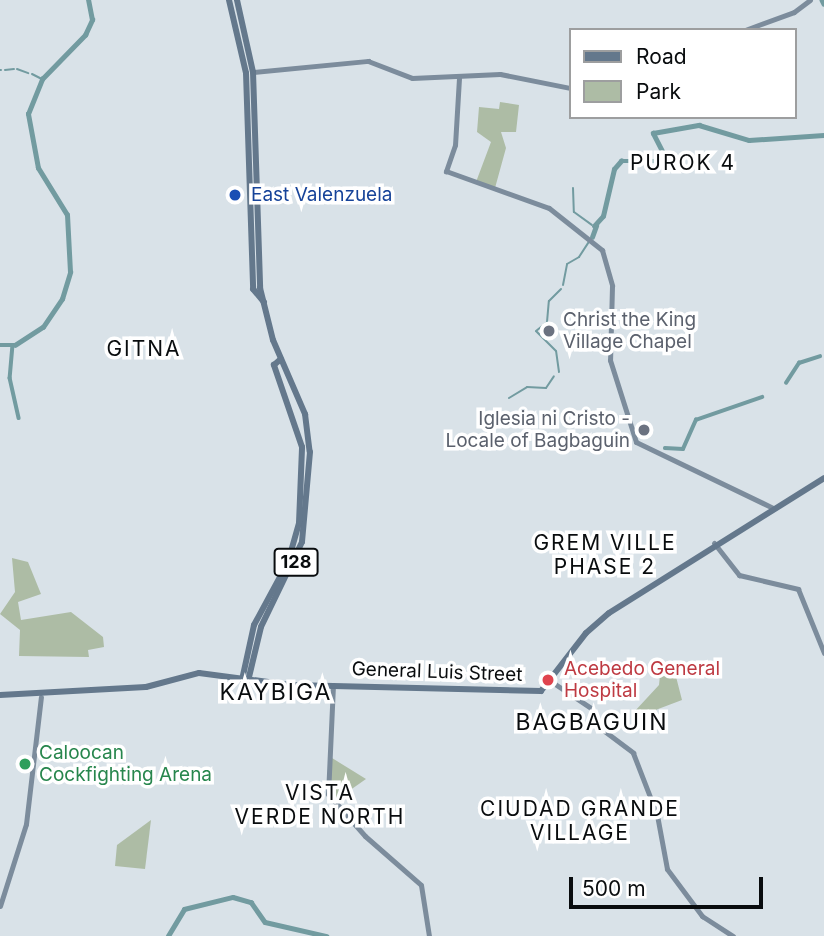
<!DOCTYPE html>
<html>
<head>
<meta charset="utf-8">
<style>
  body { margin:0 }
  #map { position:relative; width:824px; height:936px; overflow:hidden; background:#d9e2e8; font-family:Inter,sans-serif }
  div>[style] { position:absolute }
  .green>* { inset:0; background:#adbca5 }
  .stream>* { height:2px; margin:-1px; padding:0 1px; transform-origin:1px; border-radius:1px; background:#729ba0 }
  .canal>* { height:3.5px; margin:-1.75px; padding:0 1.75px; transform-origin:1.75px; border-radius:1.75px; background:#729ba0 }
  .river>* { height:4.5px; margin:-2.25px; padding:0 2.25px; transform-origin:2.25px; border-radius:2.25px; background:#729ba0 }
  .secondary>* { height:5px; margin:-2.5px; padding:0 2.5px; transform-origin:2.5px; border-radius:2.5px; background:#7c8c9c }
  .primary>* { height:6px; margin:-3px; padding:0 3px; transform-origin:3px; border-radius:3px; background:#64788c }
  .dots>* { width:19px; height:19px; translate:-50% -50%; box-sizing:border-box; border:4px solid #fff; border-radius:50% }
  span { translate:-50% -50%; white-space:nowrap; text-align:center; line-height:1.15; -webkit-text-stroke:7px #fff; paint-order:stroke }
  .shield-label span { padding:2px 5px; background:#fff; border:2px solid; border-radius:5px; -webkit-text-stroke-width:0 }
  .shield-label { font-size:18px; color:#090c0e; font-weight:700 }
  .transit-label { font-size:19px; color:#164399 }
  .left { translate:0 -50%; text-align:left }
  .worship-label { font-size:19px; color:#5b616d }
  .right { translate:-100% -50%; text-align:right }
  .health-label { font-size:19px; color:#be3a42 }
  .street-label { font-size:19px; color:#090c0e }
  .leisure-label { font-size:19px; color:#27864d }
  .neighbourhood-label { font-size:21px; color:#090c0e; letter-spacing:2px }
  .quarter-label { font-size:23px; color:#090c0e; letter-spacing:2px }
  .legend { position:absolute; left:569px; top:28px; width:228px; height:91px; box-sizing:border-box; background:#fff; border:2px solid #9d9e9f; margin:0; padding:9px 12px; list-style:none; font-size:21px; color:#090c0e }
  .legend li { display:flex; align-items:center; gap:14px; height:35px }
  .legend b { width:35px; border:2px solid #9d9e9f }
  .scale { position:absolute; left:569px; top:877px; width:194px; height:32px; box-sizing:border-box; border:4px solid #090c0e; border-top:0; padding-left:9px; font-size:21px; line-height:24px; white-space:nowrap; color:#090c0e; -webkit-text-stroke:5px #fff; paint-order:stroke }
</style>
</head>
<body>
<div id="map">
  <div class="green">
    <div style="clip-path:polygon(500px 102px,519px 105px,516px 132px,501px 132px,506px 148px,495px 188px,476px 182px,491px 142px,477px 132px,479px 107px,499px 109px)"></div>
    <div style="clip-path:polygon(12px 558px,28px 562px,41px 594px,18px 602px,21px 620px,71px 612px,103px 637px,104px 647px,88px 650px,89px 657px,19px 656px,20px 630px,0 614px,15px 592px)"></div>
    <div style="clip-path:polygon(661px 665px,673px 665px,682px 700px,637px 717px,634px 712px,659px 685px)"></div>
    <div style="clip-path:polygon(332px 758px,366px 779px,336px 800px,329px 788px)"></div>
    <div style="clip-path:polygon(151px 820px,145px 869px,115px 866px,117px 845px)"></div>
  </div>
  <div class="stream">
    <div style="left:17px;top:69px;width:12px;rotate:20deg"></div>
    <div style="left:0;top:70px;width:1px"></div>
    <div style="left:5px;top:70px;width:9px;rotate:-6deg"></div>
    <div style="left:32px;top:74px;width:11px;rotate:27deg"></div>
    <div style="left:573px;top:188px;width:24px;rotate:88deg"></div>
    <div style="left:574px;top:212px;width:22px;rotate:36deg"></div>
    <div style="left:563px;top:285px;width:21px;rotate:-79deg"></div>
    <div style="left:567px;top:264px;width:14px;rotate:-30deg"></div>
    <div style="left:579px;top:257px;width:24px;rotate:-57deg"></div>
    <div style="left:559px;top:372px;width:21px;rotate:-98deg"></div>
    <div style="left:556px;top:351px;width:28px;rotate:-135deg"></div>
    <div style="left:536px;top:331px;width:14px;rotate:-39deg"></div>
    <div style="left:547px;top:322px;width:21px;rotate:-85deg"></div>
    <div style="left:549px;top:301px;width:17px;rotate:-45deg"></div>
    <div style="left:509px;top:398px;width:21px;rotate:-31deg"></div>
    <div style="left:527px;top:387px;width:19px;rotate:3deg"></div>
    <div style="left:546px;top:388px;width:14px;rotate:-56deg"></div>
  </div>
  <div class="canal">
    <div style="left:13px;top:345px;width:33px;rotate:95deg"></div>
    <div style="left:10px;top:378px;width:41px;rotate:77.3deg"></div>
    <div style="left:786px;top:383px;width:24px;rotate:-57deg"></div>
    <div style="left:799px;top:363px;width:22px;rotate:-18deg"></div>
    <div style="left:665px;top:448px;width:18px;rotate:3deg"></div>
    <div style="left:683px;top:449px;width:32px;rotate:-66deg"></div>
    <div style="left:696px;top:420px;width:70px;rotate:-19.2deg"></div>
  </div>
  <div class="river">
    <div style="left:822px;top:0;width:4px;rotate:63deg"></div>
    <div style="left:594px;top:226px;width:13px;rotate:-48deg"></div>
    <div style="left:603px;top:216px;width:48px;rotate:-76.8deg"></div>
    <div style="left:614px;top:169px;width:11px;rotate:-49deg"></div>
    <div style="left:621px;top:161px;width:46px"></div>
    <div style="left:667px;top:161px;width:31px;rotate:-117deg"></div>
    <div style="left:653px;top:133px;width:47px;rotate:-9.9deg"></div>
    <div style="left:699px;top:125px;width:52px;rotate:16.7deg"></div>
    <div style="left:749px;top:140px;width:75px;rotate:-3.8deg"></div>
    <div style="left:592px;top:237px;width:12px;rotate:-70deg"></div>
    <div style="left:0;top:345px;width:15px"></div>
    <div style="left:15px;top:345px;width:33px;rotate:-33deg"></div>
    <div style="left:43px;top:327px;width:34px;rotate:-56deg"></div>
    <div style="left:62px;top:299px;width:28px;rotate:-73deg"></div>
    <div style="left:70px;top:272px;width:57px;rotate:-93deg"></div>
    <div style="left:67px;top:215px;width:55px;rotate:-121.7deg"></div>
    <div style="left:38px;top:168px;width:55px;rotate:-100.5deg"></div>
    <div style="left:28px;top:114px;width:38px;rotate:-68deg"></div>
    <div style="left:42px;top:79px;width:62px;rotate:-45.7deg"></div>
    <div style="left:85px;top:35px;width:17px;rotate:-65deg"></div>
    <div style="left:92px;top:20px;width:20px;rotate:-101deg"></div>
    <div style="left:168px;top:936px;width:31px;rotate:-59deg"></div>
    <div style="left:184px;top:909px;width:50px;rotate:-13.8deg"></div>
    <div style="left:233px;top:897px;width:19px;rotate:16deg"></div>
    <div style="left:251px;top:902px;width:24px;rotate:55deg"></div>
    <div style="left:265px;top:922px;width:63px;rotate:12.9deg"></div>
  </div>
  <div class="secondary">
    <div style="left:745px;top:30px;width:52px;rotate:-20.2deg"></div>
    <div style="left:794px;top:12px;width:20px;rotate:-37deg"></div>
    <div style="left:253px;top:72px;width:116px;rotate:-5.5deg"></div>
    <div style="left:368px;top:61px;width:47px;rotate:21.1deg"></div>
    <div style="left:412px;top:78px;width:88px;rotate:-2.6deg"></div>
    <div style="left:500px;top:74px;width:71px;rotate:11.3deg"></div>
    <div style="left:459px;top:78px;width:67px;rotate:93.4deg"></div>
    <div style="left:455px;top:145px;width:28px;rotate:109deg"></div>
    <div style="left:446px;top:171px;width:109px;rotate:19.8deg"></div>
    <div style="left:549px;top:208px;width:68px;rotate:38.4deg"></div>
    <div style="left:602px;top:250px;width:37px;rotate:74deg"></div>
    <div style="left:612px;top:286px;width:74px;rotate:91.5deg"></div>
    <div style="left:610px;top:360px;width:86px;rotate:72.4deg"></div>
    <div style="left:636px;top:442px;width:152px;rotate:25.7deg"></div>
    <div style="left:714px;top:543px;width:41px;rotate:52deg"></div>
    <div style="left:739px;top:575px;width:61px;rotate:13.3deg"></div>
    <div style="left:798px;top:589px;width:69px;rotate:67.9deg"></div>
    <div style="left:552px;top:682px;width:47px;rotate:33.7deg"></div>
    <div style="left:591px;top:708px;width:25px;rotate:61deg"></div>
    <div style="left:603px;top:730px;width:38px;rotate:37deg"></div>
    <div style="left:633px;top:753px;width:66px;rotate:68.8deg"></div>
    <div style="left:657px;top:815px;width:55px;rotate:79.5deg"></div>
    <div style="left:667px;top:869px;width:59px;rotate:53.3deg"></div>
    <div style="left:702px;top:916px;width:37px;rotate:33deg"></div>
    <div style="left:333px;top:685px;width:109px;rotate:92.6deg"></div>
    <div style="left:328px;top:794px;width:56px;rotate:48.6deg"></div>
    <div style="left:365px;top:836px;width:74px;rotate:41.2deg"></div>
    <div style="left:421px;top:885px;width:52px;rotate:81.1deg"></div>
    <div style="left:0;top:906px;width:86px;rotate:-72.4deg"></div>
    <div style="left:26px;top:824px;width:128px;rotate:-83.3deg"></div>
  </div>
  <div class="primary">
    <div style="left:229px;top:0;width:75px;rotate:76.9deg"></div>
    <div style="left:246px;top:73px;width:216px;rotate:88.1deg"></div>
    <div style="left:253px;top:289px;width:17px;rotate:50deg"></div>
    <div style="left:237px;top:0;width:74px;rotate:77.5deg"></div>
    <div style="left:253px;top:72px;width:216px;rotate:88.1deg"></div>
    <div style="left:260px;top:288px;width:54px;rotate:76deg"></div>
    <div style="left:273px;top:340px;width:81px;rotate:66.6deg"></div>
    <div style="left:305px;top:414px;width:38px;rotate:83deg"></div>
    <div style="left:310px;top:452px;width:90px;rotate:95.1deg"></div>
    <div style="left:302px;top:542px;width:94px;rotate:115.8deg"></div>
    <div style="left:261px;top:627px;width:56px;rotate:103.5deg"></div>
    <div style="left:242px;top:680px;width:56px;rotate:-77.7deg"></div>
    <div style="left:254px;top:625px;width:72px;rotate:-61.6deg"></div>
    <div style="left:288px;top:562px;width:41px;rotate:-74.2deg"></div>
    <div style="left:299px;top:523px;width:76px;rotate:-87.7deg"></div>
    <div style="left:302px;top:447px;width:87px;rotate:-108.9deg"></div>
    <div style="left:274px;top:365px;width:9px;rotate:-41deg"></div>
    <div style="left:0;top:695px;width:146px;rotate:-3.1deg"></div>
    <div style="left:146px;top:687px;width:55px;rotate:-14.8deg"></div>
    <div style="left:199px;top:673px;width:94px;rotate:7.4deg"></div>
    <div style="left:292px;top:685px;width:249px;rotate:1.4deg"></div>
    <div style="left:541px;top:691px;width:73px;rotate:-52.2deg"></div>
    <div style="left:586px;top:633px;width:30px;rotate:-41deg"></div>
    <div style="left:609px;top:613px;width:254px;rotate:-32.1deg"></div>
  </div>
  <div class="dots">
    <div style="left:235px;top:195px;background:#1a4fb4"></div>
    <div style="left:549px;top:331px;background:#6b7280"></div>
    <div style="left:644px;top:430px;background:#6b7280"></div>
    <div style="left:548px;top:680px;background:#e0444e"></div>
    <div style="left:25px;top:764px;background:#2e9e5b"></div>
  </div>
  <div class="shield-label">
    <span style="left:296px;top:562px">128</span>
  </div>
  <div class="transit-label">
    <span class="left" style="left:251px;top:195px">East Valenzuela</span>
  </div>
  <div class="worship-label">
    <span class="left" style="left:563px;top:331px">Christ the King<br>Village Chapel</span>
    <span class="right" style="left:630px;top:430px">Iglesia ni Cristo -<br>Locale of Bagbaguin</span>
  </div>
  <div class="health-label">
    <span class="left" style="left:564px;top:680px">Acebedo General<br>Hospital</span>
  </div>
  <div class="street-label">
    <span style="left:437px;top:672px;rotate:2deg">General Luis Street</span>
  </div>
  <div class="leisure-label">
    <span class="left" style="left:39px;top:764px">Caloocan<br>Cockfighting Arena</span>
  </div>
  <div class="neighbourhood-label">
    <span style="left:683px;top:163px">PUROK 4</span>
    <span style="left:144px;top:349px">GITNA</span>
    <span style="left:605px;top:555px">GREM VILLE<br>PHASE 2</span>
    <span style="left:320px;top:805px">VISTA<br>VERDE NORTH</span>
    <span style="left:580px;top:821px">CIUDAD GRANDE<br>VILLAGE</span>
  </div>
  <div class="quarter-label">
    <span style="left:276px;top:692px">KAYBIGA</span>
    <span style="left:592px;top:722px">BAGBAGUIN</span>
  </div>
  <ul class="legend">
  <li><b style="height:9px;background:#64788c"></b>Road</li>
  <li><b style="height:19px;background:#adbca5"></b>Park</li>
  </ul>
  <div class="scale">500 m</div>
</div>
</body>
</html>
